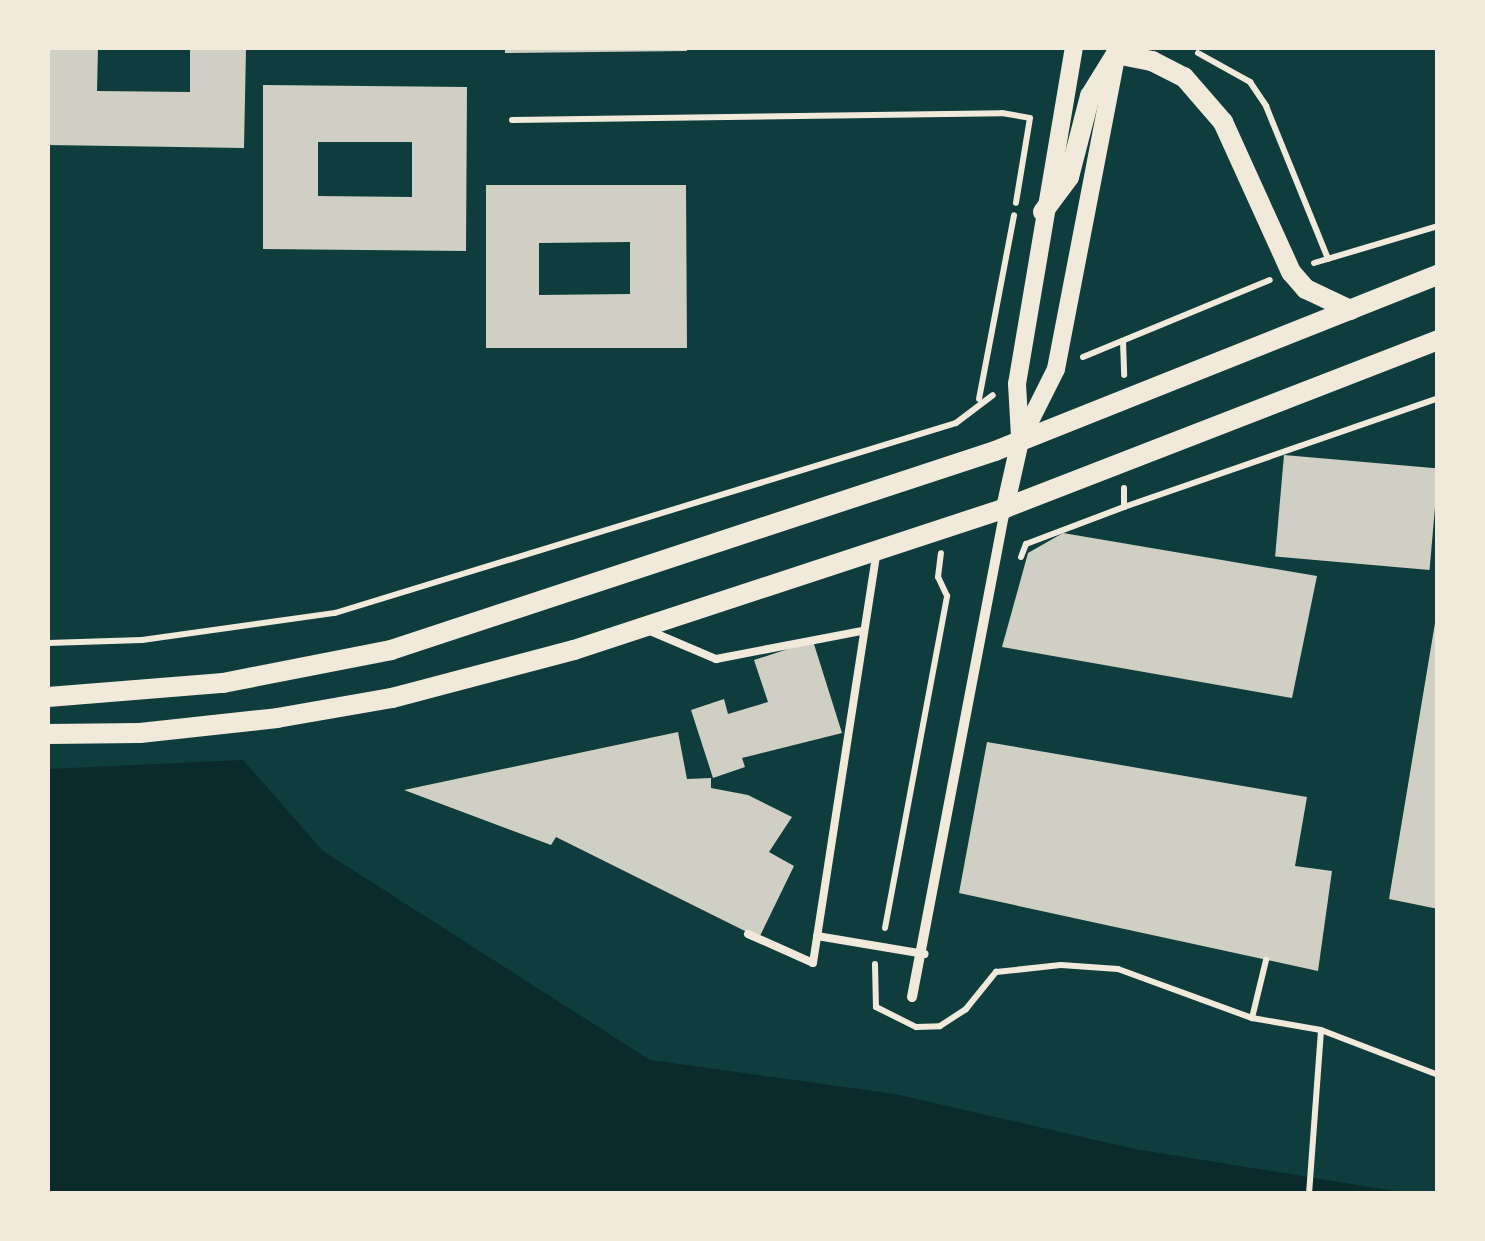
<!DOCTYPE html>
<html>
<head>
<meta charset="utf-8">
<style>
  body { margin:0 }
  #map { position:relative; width:1485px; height:1241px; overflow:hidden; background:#0f3d3e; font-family:"Open Sans",sans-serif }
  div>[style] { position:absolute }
  .water>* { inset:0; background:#0a2a2b }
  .building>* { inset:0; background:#cfcfc3; transform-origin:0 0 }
  .path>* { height:6px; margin:-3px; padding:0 3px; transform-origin:3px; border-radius:3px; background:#f1e9da }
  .service>* { height:8px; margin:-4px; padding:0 4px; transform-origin:4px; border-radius:4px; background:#f1e9da }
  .minor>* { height:10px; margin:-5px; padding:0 5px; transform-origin:5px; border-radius:5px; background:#f1e9da }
  .tertiary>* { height:18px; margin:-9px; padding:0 9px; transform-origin:9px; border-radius:9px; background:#f1e9da }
  .secondary>* { height:20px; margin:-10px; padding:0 10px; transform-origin:10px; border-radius:10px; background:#f1e9da }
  span { translate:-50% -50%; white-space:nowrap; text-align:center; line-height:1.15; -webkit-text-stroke:8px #f1e9da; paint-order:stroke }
  .frame { position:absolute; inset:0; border:50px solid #f1e9da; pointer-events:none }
</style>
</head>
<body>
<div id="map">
  <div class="water">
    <div style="clip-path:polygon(243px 760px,323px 851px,650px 1060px,895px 1094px,1135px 1149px,1407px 1193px,48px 1193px,48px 769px)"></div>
  </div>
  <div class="building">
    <div style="clip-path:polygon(48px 48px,98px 48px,97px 91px,190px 92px,190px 48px,246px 48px,244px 148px,48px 145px)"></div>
    <div style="clip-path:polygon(505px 48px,686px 48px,687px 51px,505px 53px)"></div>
    <div style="clip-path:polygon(evenodd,263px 85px,467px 87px,466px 251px,263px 249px,263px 85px,318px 142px,412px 142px,412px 197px,318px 196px,318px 142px)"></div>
    <div style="clip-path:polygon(evenodd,486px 185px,686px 185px,687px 348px,486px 348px,486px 185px,630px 242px,630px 294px,539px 295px,539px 243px,630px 242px)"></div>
    <div style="left:1284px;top:455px;width:155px;height:102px;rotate:5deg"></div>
    <div style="clip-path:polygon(1063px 533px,1317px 576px,1292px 698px,1002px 647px,1028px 553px)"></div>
    <div style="clip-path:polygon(1435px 623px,1438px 623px,1438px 909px,1389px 899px)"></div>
    <div style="clip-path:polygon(813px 641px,842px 733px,742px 758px,745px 767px,713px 778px,691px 710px,724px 699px,728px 714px,768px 702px,754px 660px)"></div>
    <div style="clip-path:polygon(678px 732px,687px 779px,711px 778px,711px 788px,748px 795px,792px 817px,769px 852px,794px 866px,759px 938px,556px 837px,551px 845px,404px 790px)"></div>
    <div style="clip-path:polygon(987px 742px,1307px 797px,1295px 866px,1332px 871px,1318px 971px,959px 893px)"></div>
  </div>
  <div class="path">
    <div style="left:1198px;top:53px;width:60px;rotate:29.1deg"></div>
    <div style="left:1250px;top:82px;width:29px;rotate:56deg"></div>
    <div style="left:1266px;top:106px;width:165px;rotate:67.9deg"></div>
    <div style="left:512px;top:120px;width:490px;rotate:-0.8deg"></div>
    <div style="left:1002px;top:113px;width:28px;rotate:10deg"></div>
    <div style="left:1030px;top:118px;width:86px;rotate:99.4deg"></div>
    <div style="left:1314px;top:263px;width:129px;rotate:-16.6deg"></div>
    <div style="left:1123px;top:341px;width:34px;rotate:88deg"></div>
    <div style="left:1083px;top:357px;width:202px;rotate:-22.4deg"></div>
    <div style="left:979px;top:399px;width:187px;rotate:-79.2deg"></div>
    <div style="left:1124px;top:507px;width:332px;rotate:-19.1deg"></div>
    <div style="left:1021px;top:557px;width:14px;rotate:-69deg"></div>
    <div style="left:1026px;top:544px;width:105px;rotate:-20.7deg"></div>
    <div style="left:1124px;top:507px;width:19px;rotate:-90deg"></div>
    <div style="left:48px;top:643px;width:94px;rotate:-1.8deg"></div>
    <div style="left:142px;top:640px;width:195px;rotate:-8deg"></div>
    <div style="left:335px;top:613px;width:649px;rotate:-17.01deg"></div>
    <div style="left:956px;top:423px;width:46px;rotate:-37.1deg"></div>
    <div style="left:885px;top:928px;width:338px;rotate:-79.4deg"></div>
    <div style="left:947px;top:596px;width:21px;rotate:-115deg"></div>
    <div style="left:938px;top:577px;width:24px;rotate:-83deg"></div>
    <div style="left:875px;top:964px;width:43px;rotate:88.7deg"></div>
    <div style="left:876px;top:1007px;width:45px;rotate:26.6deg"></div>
    <div style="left:916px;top:1027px;width:24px;rotate:-2deg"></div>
    <div style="left:940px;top:1026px;width:31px;rotate:-33deg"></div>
    <div style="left:966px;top:1009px;width:48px;rotate:-51deg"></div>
    <div style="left:996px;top:972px;width:65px;rotate:-6.1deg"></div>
    <div style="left:1061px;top:965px;width:57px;rotate:4deg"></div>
    <div style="left:1118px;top:969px;width:143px;rotate:20.1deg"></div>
    <div style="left:1252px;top:1018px;width:70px;rotate:9.9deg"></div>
    <div style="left:1321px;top:1030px;width:125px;rotate:21deg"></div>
    <div style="left:1252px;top:1018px;width:60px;rotate:-76.4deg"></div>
    <div style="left:1309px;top:1194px;width:164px;rotate:-85.8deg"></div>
  </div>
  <div class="service">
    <div style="left:650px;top:631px;width:72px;rotate:23deg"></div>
    <div style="left:716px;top:659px;width:149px;rotate:-10.9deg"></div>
    <div style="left:748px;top:934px;width:71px;rotate:24deg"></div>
    <div style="left:813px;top:963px;width:413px;rotate:-81.2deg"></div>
    <div style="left:817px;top:936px;width:109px;rotate:9.5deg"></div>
  </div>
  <div class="minor">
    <div style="left:912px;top:997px;width:498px;rotate:-79.2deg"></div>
  </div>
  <div class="tertiary">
    <div style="left:1020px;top:436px;width:52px;rotate:-93.3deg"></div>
    <div style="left:1017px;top:384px;width:341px;rotate:-80.4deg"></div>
    <div style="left:1005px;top:508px;width:69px;rotate:-77.4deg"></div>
    <div style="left:1020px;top:441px;width:80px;rotate:-63.4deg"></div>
    <div style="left:1056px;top:369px;width:317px;rotate:-79.1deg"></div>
  </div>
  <div class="secondary">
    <div style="left:1043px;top:212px;width:44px;rotate:-53.4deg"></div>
    <div style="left:1069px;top:177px;width:84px;rotate:-75.5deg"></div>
    <div style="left:1090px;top:96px;width:49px;rotate:-58.2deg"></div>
    <div style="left:1116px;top:54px;width:37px;rotate:11deg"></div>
    <div style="left:1152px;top:61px;width:36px;rotate:27deg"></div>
    <div style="left:1184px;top:77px;width:60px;rotate:49.1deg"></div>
    <div style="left:1223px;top:122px;width:165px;rotate:65.6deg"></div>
    <div style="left:1291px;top:272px;width:23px;rotate:49deg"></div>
    <div style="left:1306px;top:289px;width:49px;rotate:25.5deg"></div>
    <div style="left:48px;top:697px;width:176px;rotate:-4.6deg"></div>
    <div style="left:223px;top:683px;width:171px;rotate:-11.1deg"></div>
    <div style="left:391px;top:650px;width:636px;rotate:-18.24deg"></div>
    <div style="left:995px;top:451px;width:477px;rotate:-21.7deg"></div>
    <div style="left:48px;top:734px;width:92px;rotate:-0.6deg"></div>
    <div style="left:140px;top:733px;width:138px;rotate:-6.2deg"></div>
    <div style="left:277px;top:718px;width:117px;rotate:-9.9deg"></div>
    <div style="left:392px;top:698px;width:188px;rotate:-14.8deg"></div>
    <div style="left:574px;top:650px;width:454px;rotate:-18.2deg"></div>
    <div style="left:1005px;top:508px;width:464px;rotate:-21.2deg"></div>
  </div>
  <div class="frame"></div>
</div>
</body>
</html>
